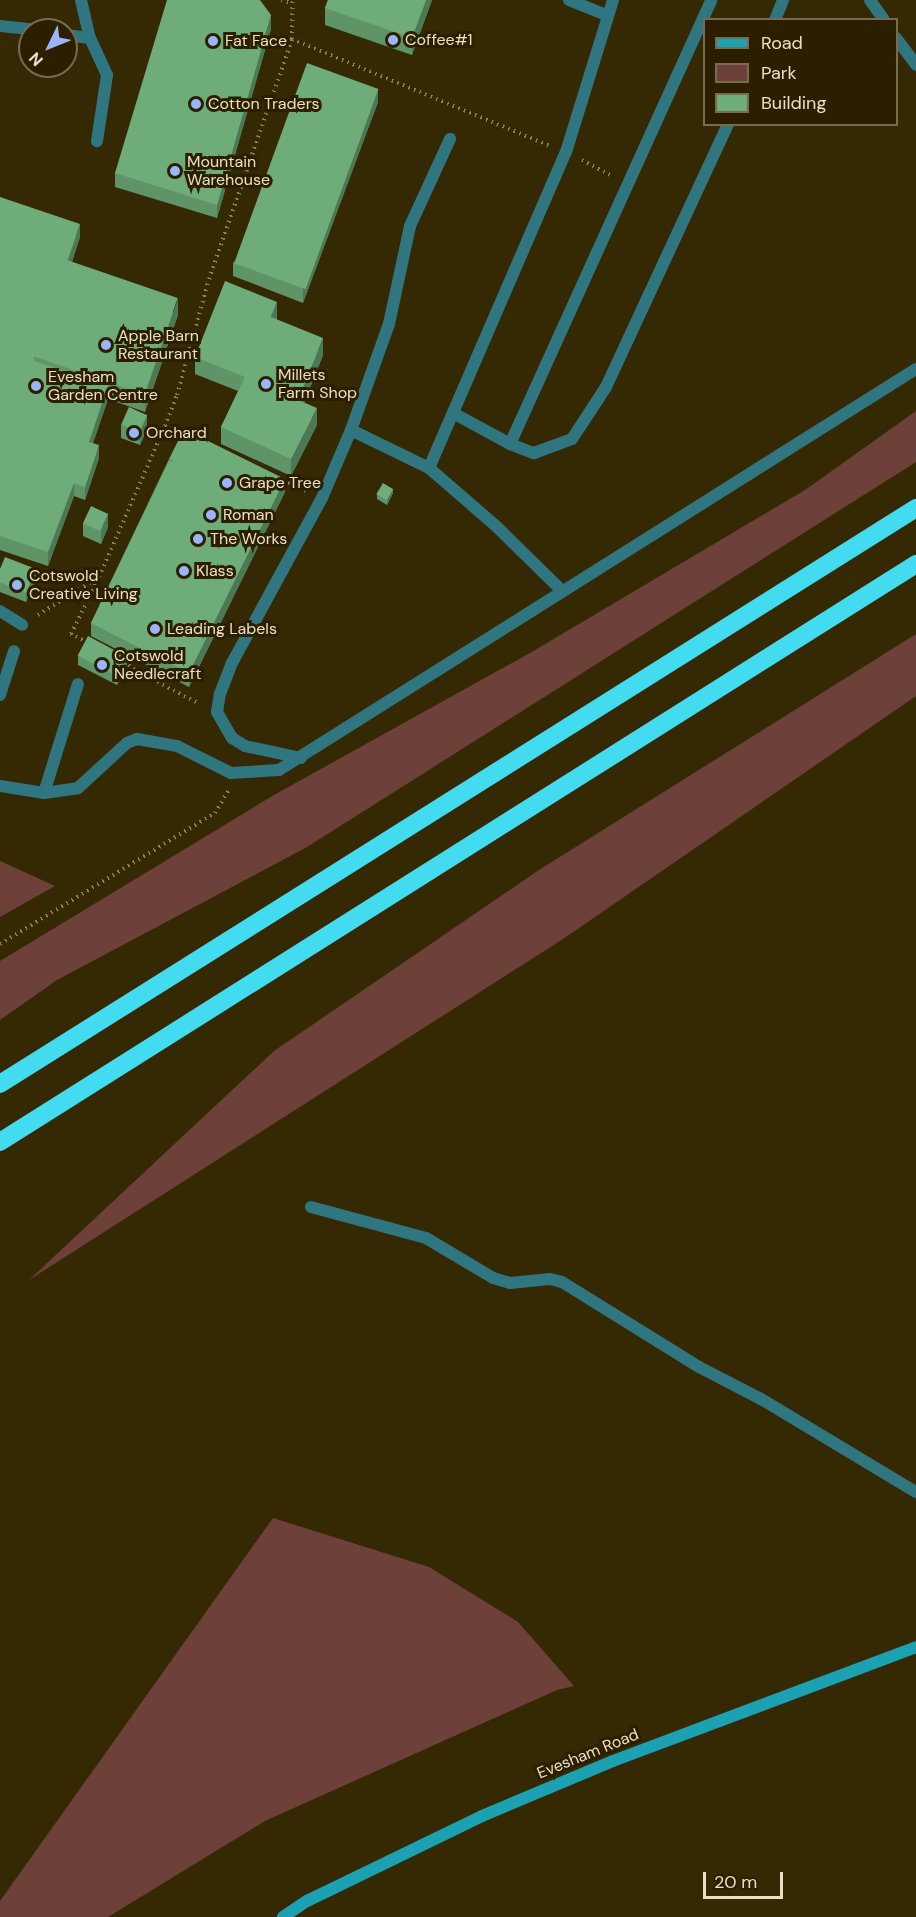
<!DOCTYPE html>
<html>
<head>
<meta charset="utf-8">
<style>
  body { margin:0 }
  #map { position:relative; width:916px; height:1917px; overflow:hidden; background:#352903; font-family:"DM Sans",sans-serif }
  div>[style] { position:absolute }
  .green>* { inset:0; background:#6d4039 }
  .path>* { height:4px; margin-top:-2px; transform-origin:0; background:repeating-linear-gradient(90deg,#8b8060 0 1.5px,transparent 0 6px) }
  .lane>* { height:12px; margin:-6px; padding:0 6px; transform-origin:6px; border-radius:6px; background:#307681 }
  .street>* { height:12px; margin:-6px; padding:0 6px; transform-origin:6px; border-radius:6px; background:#307681 }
  .secondary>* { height:12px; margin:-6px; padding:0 6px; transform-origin:6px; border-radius:6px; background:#1ba1b2 }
  .highway>* { height:18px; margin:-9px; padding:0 9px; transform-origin:9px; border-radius:9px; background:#43dbf0 }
  .wall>* { inset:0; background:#5f9468 }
  .shaded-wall>* { inset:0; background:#4d7855 }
  .building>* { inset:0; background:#6eac79; transform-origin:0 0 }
  .dots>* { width:16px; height:16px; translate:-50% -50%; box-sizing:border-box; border:3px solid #2b1f00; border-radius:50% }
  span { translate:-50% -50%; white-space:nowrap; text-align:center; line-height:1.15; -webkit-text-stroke:6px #2b1f00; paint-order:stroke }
  .poi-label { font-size:16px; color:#eae0c7 }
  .left { translate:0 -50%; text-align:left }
  .street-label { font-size:16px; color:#eae0c7 }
  .legend { position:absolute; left:703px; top:18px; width:195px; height:108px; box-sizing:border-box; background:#2b1f00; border:2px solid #776c50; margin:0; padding:8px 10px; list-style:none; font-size:18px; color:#eae0c7 }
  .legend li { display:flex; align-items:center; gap:12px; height:30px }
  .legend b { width:30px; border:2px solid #776c50 }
  .north { position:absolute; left:18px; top:18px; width:60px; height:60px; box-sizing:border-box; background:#2b1f00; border:2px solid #776c50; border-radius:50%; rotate:227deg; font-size:16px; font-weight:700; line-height:24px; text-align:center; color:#eae0c7 }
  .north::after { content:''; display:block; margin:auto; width:21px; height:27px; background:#9bb5fd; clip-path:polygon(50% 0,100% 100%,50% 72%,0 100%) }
  .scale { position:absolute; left:703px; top:1872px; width:80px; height:27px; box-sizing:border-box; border:3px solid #eae0c7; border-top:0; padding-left:8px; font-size:18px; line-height:21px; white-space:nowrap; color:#eae0c7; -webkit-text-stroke:4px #2b1f00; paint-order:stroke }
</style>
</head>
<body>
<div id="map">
  <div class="green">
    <div style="clip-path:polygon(916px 411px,916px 462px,307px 847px,57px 980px,0 1020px,0 961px,274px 795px,530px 653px,805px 490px)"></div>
    <div style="clip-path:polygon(916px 634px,916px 696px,563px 939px,29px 1280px,274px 1051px,539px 870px)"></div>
    <div style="clip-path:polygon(0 861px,55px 886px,0 917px)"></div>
    <div style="clip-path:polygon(273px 1518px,429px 1567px,518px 1622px,574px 1686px,557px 1690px,265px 1821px,108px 1917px,0 1917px,0 1901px)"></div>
  </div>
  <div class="path">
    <div style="left:281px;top:0;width:10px;rotate:17deg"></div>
    <div style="left:292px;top:39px;width:279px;rotate:22.5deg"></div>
    <div style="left:582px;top:160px;width:34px;rotate:28deg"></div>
    <div style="left:165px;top:426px;width:23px;rotate:25deg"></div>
    <div style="left:283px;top:480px;width:25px;rotate:26deg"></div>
    <div style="left:38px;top:615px;width:72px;rotate:-31.9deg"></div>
    <div style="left:99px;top:577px;width:165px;rotate:-66.4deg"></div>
    <div style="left:165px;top:426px;width:33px;rotate:-69deg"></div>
    <div style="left:177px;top:395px;width:120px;rotate:-74.6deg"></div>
    <div style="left:209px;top:279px;width:254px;rotate:-70.9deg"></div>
    <div style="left:292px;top:39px;width:39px;rotate:-89deg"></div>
    <div style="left:88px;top:642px;width:19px;rotate:-155deg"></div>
    <div style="left:71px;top:634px;width:64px;rotate:-63.8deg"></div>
    <div style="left:124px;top:661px;width:16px;rotate:40deg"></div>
    <div style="left:136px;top:671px;width:72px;rotate:27.3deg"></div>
    <div style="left:0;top:944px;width:252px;rotate:-31.4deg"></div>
    <div style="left:215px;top:813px;width:26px;rotate:-59deg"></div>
  </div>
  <div class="lane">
    <div style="left:81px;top:0;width:39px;rotate:77deg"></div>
    <div style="left:90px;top:38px;width:41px;rotate:65.3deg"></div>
    <div style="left:107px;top:75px;width:67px;rotate:98.6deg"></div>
    <div style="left:569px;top:0;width:40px;rotate:22deg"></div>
    <div style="left:870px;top:0;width:24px;rotate:55deg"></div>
    <div style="left:775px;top:20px;width:22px;rotate:-68deg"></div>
    <div style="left:0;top:26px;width:37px;rotate:6deg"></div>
    <div style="left:66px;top:35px;width:24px;rotate:7deg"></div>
    <div style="left:896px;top:38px;width:34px;rotate:53deg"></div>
    <div style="left:453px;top:413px;width:65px;rotate:28.5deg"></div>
    <div style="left:510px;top:444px;width:487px;rotate:-65.6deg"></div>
    <div style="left:351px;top:430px;width:87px;rotate:26deg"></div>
    <div style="left:429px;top:468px;width:344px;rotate:-66.6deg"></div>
    <div style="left:566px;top:152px;width:159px;rotate:-72.8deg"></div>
    <div style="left:510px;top:444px;width:26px;rotate:21deg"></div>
    <div style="left:534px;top:453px;width:40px;rotate:-20.2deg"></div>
    <div style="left:572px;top:439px;width:62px;rotate:-56.8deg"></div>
    <div style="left:606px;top:387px;width:290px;rotate:-65.1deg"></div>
    <div style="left:0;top:611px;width:26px;rotate:32deg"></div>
    <div style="left:0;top:695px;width:46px;rotate:-72.3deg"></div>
    <div style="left:301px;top:758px;width:57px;rotate:-167.9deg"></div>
    <div style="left:245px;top:746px;width:15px;rotate:-148deg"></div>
    <div style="left:232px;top:738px;width:30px;rotate:-120deg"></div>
    <div style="left:217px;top:712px;width:18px;rotate:-81deg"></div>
    <div style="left:220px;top:694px;width:33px;rotate:-69deg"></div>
    <div style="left:232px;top:663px;width:188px;rotate:-61.4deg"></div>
    <div style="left:322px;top:498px;width:74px;rotate:-66.9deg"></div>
    <div style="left:351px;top:430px;width:113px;rotate:-70.3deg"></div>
    <div style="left:389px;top:324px;width:100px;rotate:-77.9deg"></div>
    <div style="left:410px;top:226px;width:96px;rotate:-65.3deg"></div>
    <div style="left:44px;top:793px;width:114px;rotate:-72.7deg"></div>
    <div style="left:311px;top:1207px;width:119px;rotate:15.1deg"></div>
    <div style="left:426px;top:1238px;width:78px;rotate:30.8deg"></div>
    <div style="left:493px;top:1278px;width:18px;rotate:16deg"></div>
    <div style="left:510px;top:1283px;width:40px;rotate:-5.7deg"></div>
    <div style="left:550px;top:1279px;width:12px;rotate:14deg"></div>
    <div style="left:562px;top:1282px;width:161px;rotate:31.8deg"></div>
    <div style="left:699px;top:1367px;width:70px;rotate:27.3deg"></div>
    <div style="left:761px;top:1399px;width:181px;rotate:31deg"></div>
  </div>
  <div class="street">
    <div style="left:429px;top:468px;width:90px;rotate:40.9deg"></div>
    <div style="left:497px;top:527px;width:90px;rotate:44.5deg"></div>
    <div style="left:0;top:786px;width:45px;rotate:9deg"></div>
    <div style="left:44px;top:793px;width:34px;rotate:-8deg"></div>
    <div style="left:78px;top:788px;width:67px;rotate:-42.6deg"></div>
    <div style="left:127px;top:743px;width:11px;rotate:-22deg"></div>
    <div style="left:137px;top:739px;width:41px;rotate:9.9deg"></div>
    <div style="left:177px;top:746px;width:60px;rotate:26.6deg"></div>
    <div style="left:231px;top:773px;width:48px;rotate:-3.6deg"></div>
    <div style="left:279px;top:770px;width:753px;rotate:-32.19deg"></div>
  </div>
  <div class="secondary">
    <div style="left:283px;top:1917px;width:29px;rotate:-34deg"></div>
    <div style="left:307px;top:1901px;width:195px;rotate:-25.9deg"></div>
    <div style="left:482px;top:1816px;width:142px;rotate:-22.8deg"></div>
    <div style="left:613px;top:1761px;width:324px;rotate:-20.6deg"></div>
  </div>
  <div class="highway">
    <div style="left:0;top:1084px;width:1082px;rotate:-32.16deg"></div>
    <div style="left:0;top:1142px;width:1083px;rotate:-32.25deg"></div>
  </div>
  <div class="wall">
    <div style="clip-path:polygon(328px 0,432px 0,412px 55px,325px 25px,325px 8px)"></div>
    <div style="clip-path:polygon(271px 29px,217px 218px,115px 187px,115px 173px)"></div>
    <div style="clip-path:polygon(378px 102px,303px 303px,233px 276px,233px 263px)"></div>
    <div style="clip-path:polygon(0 197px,80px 237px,72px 262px,178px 315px,145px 412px,108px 399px,93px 443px,99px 458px,85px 500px,74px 496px,48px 566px,0 550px)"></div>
    <div style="clip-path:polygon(277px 320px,323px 355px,304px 403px,317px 425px,291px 476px,221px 444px,221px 427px,238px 391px,195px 374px,195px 357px)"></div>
    <div style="clip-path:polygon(121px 424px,147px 429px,140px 445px,121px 438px)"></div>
    <div style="clip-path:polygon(169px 459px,285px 492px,189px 687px,91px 636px,91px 623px)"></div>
    <div style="clip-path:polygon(393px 493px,387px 505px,377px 499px,377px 495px)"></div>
    <div style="clip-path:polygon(83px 523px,108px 527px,101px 544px,83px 536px)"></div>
    <div style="clip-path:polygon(0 569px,36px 578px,26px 602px,0 592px)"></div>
    <div style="clip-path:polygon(78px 656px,127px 666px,117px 685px,78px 665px)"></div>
  </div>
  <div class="shaded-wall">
    <div style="clip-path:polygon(426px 0,432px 0,412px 55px,412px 38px)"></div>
    <div style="clip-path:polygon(271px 15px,271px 29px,217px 218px,217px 205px)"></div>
    <div style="clip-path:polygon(378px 89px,378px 102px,303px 303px,303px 289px)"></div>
    <div style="clip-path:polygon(80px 224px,80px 237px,40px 359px,36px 357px)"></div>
    <div style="clip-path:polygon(178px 298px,178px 315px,145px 412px,145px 395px)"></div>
    <div style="clip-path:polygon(277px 302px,277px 320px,271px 317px)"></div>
    <div style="clip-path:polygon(323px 338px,323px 355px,298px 418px,298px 400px)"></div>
    <div style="clip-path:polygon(108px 385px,108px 399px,89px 455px,89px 442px)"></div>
    <div style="clip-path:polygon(317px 408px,317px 425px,291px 476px,291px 459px)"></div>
    <div style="clip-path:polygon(147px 415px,147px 429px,140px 445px,140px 432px)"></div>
    <div style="clip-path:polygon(99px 445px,99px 458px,85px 500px,85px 487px)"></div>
    <div style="clip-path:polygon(285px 479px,285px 492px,189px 687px,189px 673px)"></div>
    <div style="clip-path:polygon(74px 483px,74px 496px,48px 566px,48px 552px)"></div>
    <div style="clip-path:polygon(393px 489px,393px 493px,387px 505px,387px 500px)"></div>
    <div style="clip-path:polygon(108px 514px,108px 527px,101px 544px,101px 530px)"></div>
    <div style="clip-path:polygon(36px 569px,36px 578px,26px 602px,26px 593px)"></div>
    <div style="clip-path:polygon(127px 657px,127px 666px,117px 685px,117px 676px)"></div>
  </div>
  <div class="building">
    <div style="clip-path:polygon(167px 0,260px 0,271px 15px,217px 205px,115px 173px)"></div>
    <div style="clip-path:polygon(328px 0,426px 0,412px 38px,325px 8px)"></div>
    <div style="left:307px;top:63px;width:76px;height:213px;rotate:20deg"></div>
    <div style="clip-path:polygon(0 197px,80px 224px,34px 357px,34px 361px,108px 385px,89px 442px,99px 445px,85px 487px,74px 483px,48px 552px,0 536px)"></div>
    <div style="left:67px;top:260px;width:117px;height:102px;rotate:19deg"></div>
    <div style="clip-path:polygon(225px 281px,277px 302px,271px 317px,323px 338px,298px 400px,317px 408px,291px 459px,221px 427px,245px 377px,195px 357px)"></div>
    <div style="left:129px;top:407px;width:20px;height:19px;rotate:24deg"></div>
    <div style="clip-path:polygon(184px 429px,285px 479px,189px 673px,91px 623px,169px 461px,175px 462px,169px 459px)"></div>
    <div style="left:383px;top:483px;width:12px;height:13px;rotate:31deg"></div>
    <div style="left:91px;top:506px;width:19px;height:19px;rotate:25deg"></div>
    <div style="clip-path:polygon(5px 557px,36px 569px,26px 593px,0 582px,0 569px)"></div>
    <div style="left:88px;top:636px;width:44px;height:22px;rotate:28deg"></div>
  </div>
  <div class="dots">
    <div style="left:393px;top:40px;background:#9bb5fd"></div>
    <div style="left:213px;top:41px;background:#9bb5fd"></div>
    <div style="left:196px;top:104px;background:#9bb5fd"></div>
    <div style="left:175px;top:171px;background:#9bb5fd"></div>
    <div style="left:106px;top:345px;background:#9bb5fd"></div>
    <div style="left:266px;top:384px;background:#9bb5fd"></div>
    <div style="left:36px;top:386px;background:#9bb5fd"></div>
    <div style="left:134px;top:433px;background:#9bb5fd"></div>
    <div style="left:227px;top:483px;background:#9bb5fd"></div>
    <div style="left:211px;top:515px;background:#9bb5fd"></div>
    <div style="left:198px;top:539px;background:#9bb5fd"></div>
    <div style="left:184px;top:571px;background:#9bb5fd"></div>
    <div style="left:17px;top:585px;background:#9bb5fd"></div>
    <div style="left:155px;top:629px;background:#9bb5fd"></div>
    <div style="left:102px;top:665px;background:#9bb5fd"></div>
  </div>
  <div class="poi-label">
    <span class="left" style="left:405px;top:40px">Coffee#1</span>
    <span class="left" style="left:225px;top:41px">Fat Face</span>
    <span class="left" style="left:208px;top:104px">Cotton Traders</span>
    <span class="left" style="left:187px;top:171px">Mountain<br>Warehouse</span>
    <span class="left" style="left:118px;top:345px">Apple Barn<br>Restaurant</span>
    <span class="left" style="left:278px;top:384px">Millets<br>Farm Shop</span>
    <span class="left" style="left:48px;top:386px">Evesham<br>Garden Centre</span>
    <span class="left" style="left:146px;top:433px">Orchard</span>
    <span class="left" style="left:239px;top:483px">Grape Tree</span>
    <span class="left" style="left:223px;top:515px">Roman</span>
    <span class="left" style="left:210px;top:539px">The Works</span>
    <span class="left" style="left:196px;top:571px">Klass</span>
    <span class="left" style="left:29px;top:585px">Cotswold<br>Creative Living</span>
    <span class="left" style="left:167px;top:629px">Leading Labels</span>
    <span class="left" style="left:114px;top:665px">Cotswold<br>Needlecraft</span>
  </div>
  <div class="street-label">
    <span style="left:588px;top:1754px;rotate:-22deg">Evesham Road</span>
  </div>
  <ul class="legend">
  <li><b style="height:8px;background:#1ba1b2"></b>Road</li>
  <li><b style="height:16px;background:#6d4039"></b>Park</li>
  <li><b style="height:16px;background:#6eac79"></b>Building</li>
  </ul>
  <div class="north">N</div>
  <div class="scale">20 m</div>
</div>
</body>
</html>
